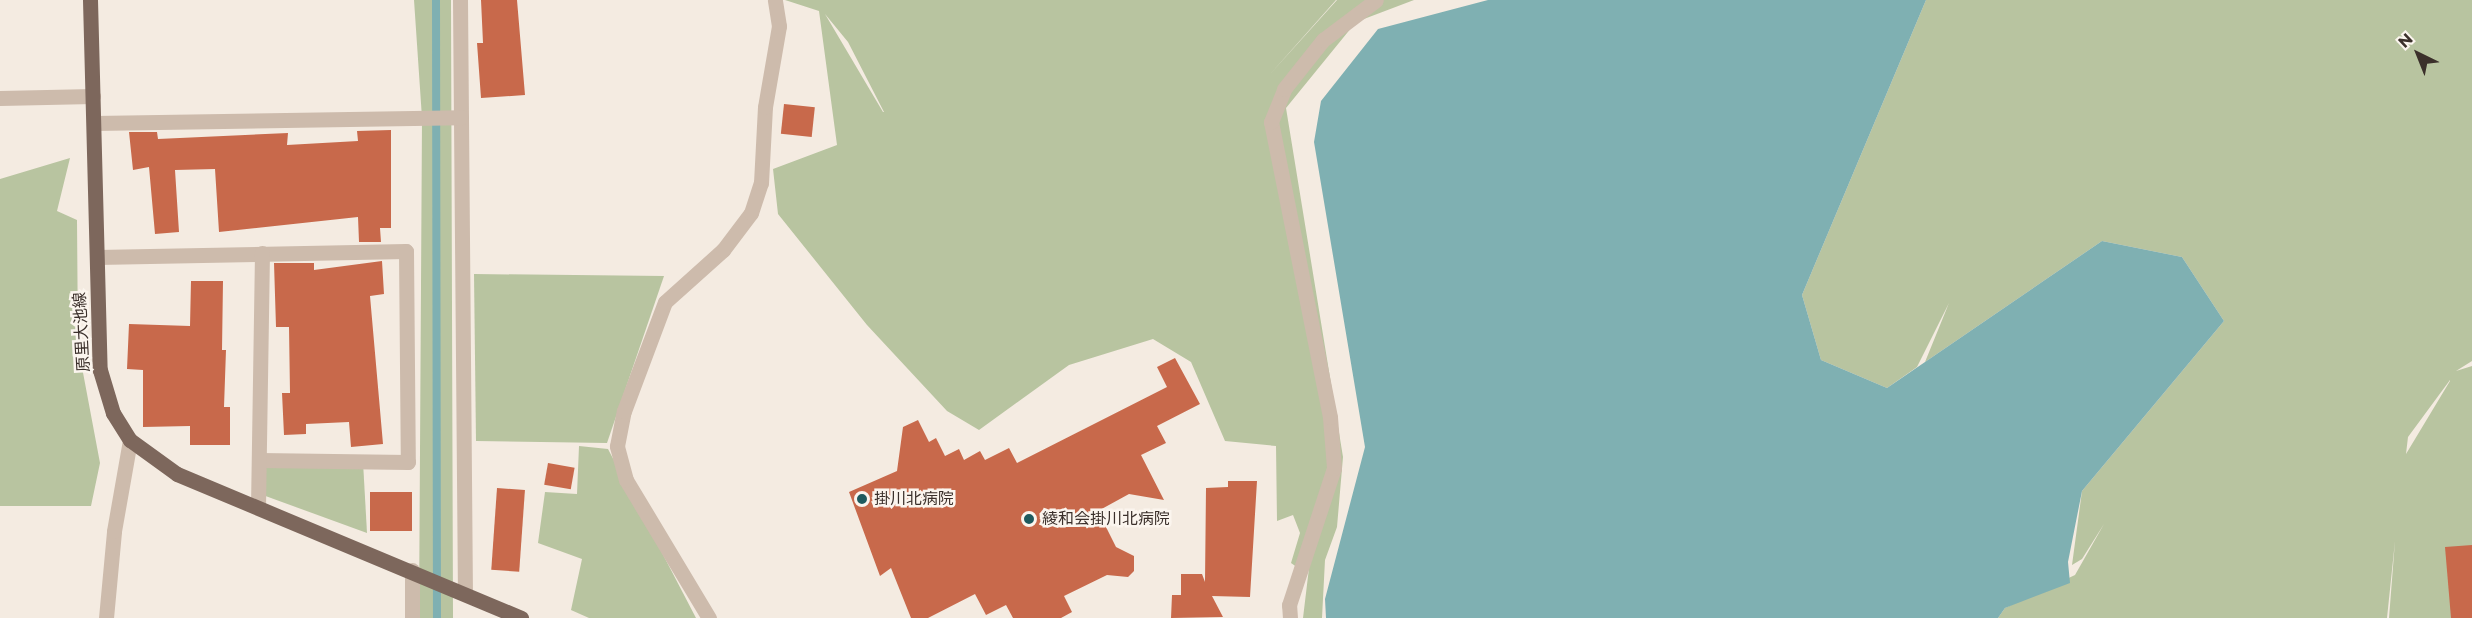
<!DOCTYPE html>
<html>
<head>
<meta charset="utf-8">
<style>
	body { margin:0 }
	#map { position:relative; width:2472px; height:618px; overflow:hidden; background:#f4ebe1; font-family:Montserrat,"Noto Sans JP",sans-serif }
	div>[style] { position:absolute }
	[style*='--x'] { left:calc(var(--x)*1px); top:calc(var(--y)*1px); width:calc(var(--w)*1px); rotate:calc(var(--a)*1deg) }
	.green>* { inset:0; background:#b8c4a0 }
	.water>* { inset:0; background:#7fb0b2 }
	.stream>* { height:8px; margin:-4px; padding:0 4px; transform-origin:4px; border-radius:4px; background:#7fb0b2 }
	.building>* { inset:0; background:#c8694b; transform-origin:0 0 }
	.minor>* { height:15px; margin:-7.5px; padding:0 7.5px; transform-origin:7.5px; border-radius:7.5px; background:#cdbbac }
	.major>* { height:15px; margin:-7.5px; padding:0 7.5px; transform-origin:7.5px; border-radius:7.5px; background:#7d675c }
	.dots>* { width:16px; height:16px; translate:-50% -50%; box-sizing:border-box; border:3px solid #fbf5ee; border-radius:50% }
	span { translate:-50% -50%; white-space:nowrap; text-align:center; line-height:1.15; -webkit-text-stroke:5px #fbf5ee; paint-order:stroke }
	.street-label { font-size:16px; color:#3b302b }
	.poi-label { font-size:16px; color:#3b302b }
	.left { translate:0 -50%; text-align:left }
	.north { position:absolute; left:2388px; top:24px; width:60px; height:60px; -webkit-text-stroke:4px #fbf5ee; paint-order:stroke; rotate:317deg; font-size:16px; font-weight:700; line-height:24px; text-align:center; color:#3b302b }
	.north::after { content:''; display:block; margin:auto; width:21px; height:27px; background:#3b302b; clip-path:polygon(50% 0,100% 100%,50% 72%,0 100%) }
</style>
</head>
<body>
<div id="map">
	<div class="green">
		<i style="clip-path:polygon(414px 0,451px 0,453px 618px,419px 618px,422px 118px)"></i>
		<i style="clip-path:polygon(evenodd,785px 0,1336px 0,1263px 82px,1337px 0,1414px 0,1356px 22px,1286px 108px,1343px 457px,1337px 527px,1325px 560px,1322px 618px,1303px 618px,1309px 568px,1301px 570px,1291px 563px,1300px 533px,1293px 515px,1277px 521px,1276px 446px,1225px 441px,1191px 362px,1153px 339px,1069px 365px,979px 430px,947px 411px,867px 325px,778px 214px,773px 169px,837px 145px,819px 11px,785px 0,825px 14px,848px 42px,884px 112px,883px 112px,825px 14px)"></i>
		<i style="clip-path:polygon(evenodd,1926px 0,2472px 0,2472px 361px,2456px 371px,2472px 366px,2472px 618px,2389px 618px,2395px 541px,2387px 618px,1998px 618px,2005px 608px,2075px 575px,2104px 524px,2082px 559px,2072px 565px,2082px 491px,2224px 321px,2182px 257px,2102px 241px,1925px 362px,1949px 303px,1917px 367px,1887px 388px,1821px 360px,1802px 295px,1926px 0,2450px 380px,2450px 381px,2406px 454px,2408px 437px,2450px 380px)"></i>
		<i style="clip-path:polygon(70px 158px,57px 211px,77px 220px,78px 346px,100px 463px,91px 506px,0 506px,0 179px)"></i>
		<i style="clip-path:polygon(474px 274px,664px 276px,607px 443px,476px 441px)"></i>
		<i style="clip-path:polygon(579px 446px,608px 449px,696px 618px,589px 618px,571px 610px,582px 559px,538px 543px,545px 492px,577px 494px)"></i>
		<i style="clip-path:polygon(259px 460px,363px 462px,367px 533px,260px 494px)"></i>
	</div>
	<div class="water">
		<i style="clip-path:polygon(1488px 0,1926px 0,1802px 295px,1821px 360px,1887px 388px,2102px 241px,2182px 257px,2224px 321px,2082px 491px,2068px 562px,2070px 583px,2005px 608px,1998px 618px,1326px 618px,1325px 599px,1365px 447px,1314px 142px,1321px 101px,1378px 29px)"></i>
	</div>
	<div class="stream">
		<i style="--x:436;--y:0;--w:618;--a:89.91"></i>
	</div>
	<div class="building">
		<i style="clip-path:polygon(481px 0,517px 0,525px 95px,481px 98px,477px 43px,483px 43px)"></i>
		<i style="left:784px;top:104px;width:31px;height:30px;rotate:6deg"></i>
		<i style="clip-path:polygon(391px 130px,391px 228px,380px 228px,381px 242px,359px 242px,358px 217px,219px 232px,215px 169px,175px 170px,179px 232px,155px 234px,149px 167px,133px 170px,129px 132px,157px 132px,158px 139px,288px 133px,287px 145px,358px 141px,357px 131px)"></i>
		<i style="clip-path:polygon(382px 261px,384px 294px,370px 296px,383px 444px,351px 447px,349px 422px,306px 424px,306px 434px,284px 435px,282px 393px,290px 393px,289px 327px,276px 327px,274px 263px,314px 263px,314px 270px)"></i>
		<i style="clip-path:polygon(191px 281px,223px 281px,222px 350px,226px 350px,224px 407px,230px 407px,230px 445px,190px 445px,190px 426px,143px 427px,143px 370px,127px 369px,129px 324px,190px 326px)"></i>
		<i style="clip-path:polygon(1175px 358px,1200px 404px,1157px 426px,1166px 443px,1141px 455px,1164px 500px,1129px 494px,1098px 511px,1116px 547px,1134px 556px,1134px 571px,1128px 577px,1107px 575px,1064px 596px,1072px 612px,1061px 618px,1013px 618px,1006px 605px,986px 615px,975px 594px,928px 618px,911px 618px,891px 568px,880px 576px,849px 492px,897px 471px,903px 427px,918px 420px,929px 442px,936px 438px,945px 456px,959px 449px,964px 460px,980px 451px,985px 460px,1009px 448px,1017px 463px,1167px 387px,1157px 367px)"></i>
		<i style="left:548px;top:463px;width:27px;height:22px;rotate:10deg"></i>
		<i style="clip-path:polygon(1228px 481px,1257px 481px,1250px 597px,1212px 596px,1223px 617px,1171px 618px,1172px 595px,1181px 595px,1181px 574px,1202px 574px,1205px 582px,1206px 488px,1228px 487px)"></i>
		<i style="left:497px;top:488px;width:28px;height:82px;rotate:4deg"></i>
		<i style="left:370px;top:492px;width:42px;height:39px"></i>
		<i style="clip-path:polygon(2472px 545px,2472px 618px,2451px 618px,2445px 547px)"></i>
	</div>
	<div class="minor">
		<i style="--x:460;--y:0;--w:591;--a:89.52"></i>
		<i style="--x:0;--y:98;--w:93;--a:-1.2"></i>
		<i style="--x:94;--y:123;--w:367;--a:-0.9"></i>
		<i style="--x:97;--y:257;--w:309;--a:-1.1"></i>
		<i style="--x:406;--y:251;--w:211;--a:89.5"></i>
		<i style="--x:408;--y:462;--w:149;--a:-179.2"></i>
		<i style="--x:258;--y:507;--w:254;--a:-89.1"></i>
		<i style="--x:412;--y:570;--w:48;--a:90"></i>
		<i style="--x:106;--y:618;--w:87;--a:-84.7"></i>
		<i style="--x:114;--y:531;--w:92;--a:-80"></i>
		<i style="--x:709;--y:618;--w:161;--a:-121"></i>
		<i style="--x:626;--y:480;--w:35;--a:-105"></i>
		<i style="--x:617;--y:446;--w:36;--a:-79"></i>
		<i style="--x:624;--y:411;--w:116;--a:-69.4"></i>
		<i style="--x:665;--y:302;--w:78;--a:-41.9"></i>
		<i style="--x:723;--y:250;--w:46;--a:-52.9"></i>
		<i style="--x:751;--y:213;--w:32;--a:-72"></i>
		<i style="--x:761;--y:183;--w:76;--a:-87"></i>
		<i style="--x:765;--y:107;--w:82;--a:-80.2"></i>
		<i style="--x:779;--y:26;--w:26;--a:-99"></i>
		<i style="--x:1290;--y:618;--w:13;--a:-94"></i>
		<i style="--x:1289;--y:605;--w:144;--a:-71.8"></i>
		<i style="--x:1334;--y:468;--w:51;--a:-94.5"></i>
		<i style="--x:1330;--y:417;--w:301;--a:-101.3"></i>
		<i style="--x:1271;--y:122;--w:35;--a:-68"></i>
		<i style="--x:1284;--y:89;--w:63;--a:-51.5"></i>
		<i style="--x:1323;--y:40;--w:66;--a:-37"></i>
	</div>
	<div class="major">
		<i style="--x:90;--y:0;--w:370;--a:88.5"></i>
		<i style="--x:100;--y:370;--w:45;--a:73.2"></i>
		<i style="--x:113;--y:413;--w:32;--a:58"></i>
		<i style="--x:130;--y:440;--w:58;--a:35.9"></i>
		<i style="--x:177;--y:474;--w:373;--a:22.7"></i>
	</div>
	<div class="dots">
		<i style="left:862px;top:499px;background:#1f5a5e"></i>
		<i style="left:1029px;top:519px;background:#1f5a5e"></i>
	</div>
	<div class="street-label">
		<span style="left:82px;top:332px;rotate:-93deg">原里大池線</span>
	</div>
	<div class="poi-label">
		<span class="left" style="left:874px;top:499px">掛川北病院</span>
		<span class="left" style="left:1042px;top:519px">綾和会掛川北病院</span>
	</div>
	<div class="north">N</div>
</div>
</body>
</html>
